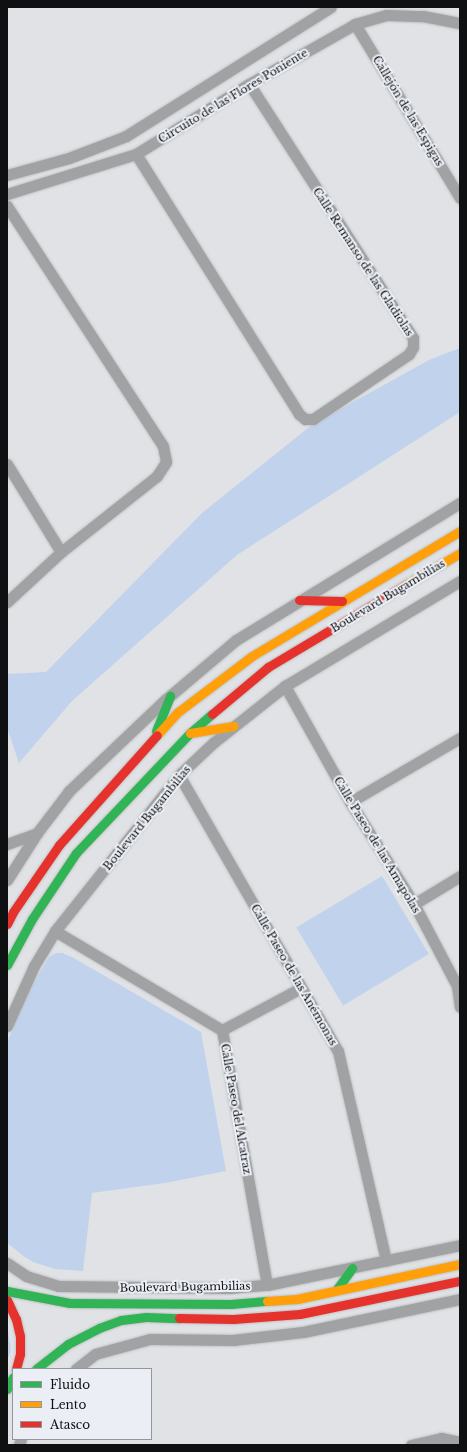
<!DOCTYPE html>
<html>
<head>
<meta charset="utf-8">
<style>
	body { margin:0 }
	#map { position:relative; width:467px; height:1452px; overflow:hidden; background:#e0e2e5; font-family:"Libre Baskerville",serif }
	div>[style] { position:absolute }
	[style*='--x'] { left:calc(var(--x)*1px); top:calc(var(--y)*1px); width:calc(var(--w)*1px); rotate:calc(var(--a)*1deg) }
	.green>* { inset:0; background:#c1d3ec; transform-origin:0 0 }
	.roads { filter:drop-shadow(0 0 1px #bfc0c2) drop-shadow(0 0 1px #bfc0c2) }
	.street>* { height:11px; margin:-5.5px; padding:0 5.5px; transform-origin:5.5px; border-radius:5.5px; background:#a1a2a4 }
	.fast>* { height:9px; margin:-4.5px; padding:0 4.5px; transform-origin:4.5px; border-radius:4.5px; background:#30b455 }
	.slow>* { height:9px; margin:-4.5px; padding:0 4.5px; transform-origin:4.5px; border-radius:4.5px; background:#ff9f0a }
	.jam>* { height:9px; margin:-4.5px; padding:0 4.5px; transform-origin:4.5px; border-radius:4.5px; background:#e5322d }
	span { translate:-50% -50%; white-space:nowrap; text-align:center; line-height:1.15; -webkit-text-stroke:4px #ebeff5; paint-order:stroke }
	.street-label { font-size:11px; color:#0f1012 }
	.frame { position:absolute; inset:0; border:8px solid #0f1012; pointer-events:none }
	.legend { position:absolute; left:12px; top:1368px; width:140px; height:72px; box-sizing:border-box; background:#ebeff5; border:1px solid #93969a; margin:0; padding:5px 7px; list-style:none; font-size:12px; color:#0f1012 }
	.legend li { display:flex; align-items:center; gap:8px; height:20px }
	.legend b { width:20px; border:1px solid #93969a }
</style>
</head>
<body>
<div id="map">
	<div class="green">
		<i style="clip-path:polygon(460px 348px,460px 412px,237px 555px,72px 701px,19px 763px,7px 728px,7px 674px,46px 672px,202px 513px,313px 424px,431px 359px)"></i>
		<i style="left:382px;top:876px;width:91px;height:100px;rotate:59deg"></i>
		<i style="clip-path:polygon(56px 953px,62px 953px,72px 957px,201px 1032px,226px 1171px,165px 1183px,92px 1193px,83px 1271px,55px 1269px,33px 1262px,25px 1257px,7px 1243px,7px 1043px,31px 987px,49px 957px)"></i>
		<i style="clip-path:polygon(7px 1324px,11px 1350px,7px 1361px)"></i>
	</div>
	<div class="roads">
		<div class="street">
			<i style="--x:355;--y:24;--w:203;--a:58.9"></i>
			<i style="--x:136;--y:154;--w:307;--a:57.9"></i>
			<i style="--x:299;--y:414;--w:8;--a:40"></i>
			<i style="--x:305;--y:419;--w:8;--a:0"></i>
			<i style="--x:313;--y:419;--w:116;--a:-34.1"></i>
			<i style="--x:409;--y:354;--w:8;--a:-60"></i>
			<i style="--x:413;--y:347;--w:9;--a:-90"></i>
			<i style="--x:413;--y:338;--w:302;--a:-122.8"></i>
			<i style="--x:7;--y:175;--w:64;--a:-15.3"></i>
			<i style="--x:69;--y:158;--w:61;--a:-21.1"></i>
			<i style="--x:126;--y:136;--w:242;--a:-32.2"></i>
			<i style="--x:7;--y:194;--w:135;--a:-17.2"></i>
			<i style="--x:136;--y:154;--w:133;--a:-31.8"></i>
			<i style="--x:249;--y:84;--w:122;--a:-29.5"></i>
			<i style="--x:355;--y:24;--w:33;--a:-16"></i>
			<i style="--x:387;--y:15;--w:36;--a:2"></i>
			<i style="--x:423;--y:16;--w:38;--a:11"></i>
			<i style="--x:7;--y:206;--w:286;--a:57"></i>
			<i style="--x:163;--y:446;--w:16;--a:79"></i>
			<i style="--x:166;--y:462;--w:17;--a:123"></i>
			<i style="--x:157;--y:476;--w:122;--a:141.6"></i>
			<i style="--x:61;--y:552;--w:74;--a:137.2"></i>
			<i style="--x:7;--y:464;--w:103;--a:58.5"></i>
			<i style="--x:285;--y:686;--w:133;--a:60.7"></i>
			<i style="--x:350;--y:802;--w:120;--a:57.9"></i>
			<i style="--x:414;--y:904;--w:93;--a:62.3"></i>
			<i style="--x:457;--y:986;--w:21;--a:82"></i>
			<i style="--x:179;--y:775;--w:319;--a:60.1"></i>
			<i style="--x:338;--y:1051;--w:215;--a:77.1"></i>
			<i style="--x:350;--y:802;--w:127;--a:-30.2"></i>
			<i style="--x:7;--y:844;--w:32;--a:-20"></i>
			<i style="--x:7;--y:880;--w:56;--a:-57.4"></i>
			<i style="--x:37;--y:833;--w:53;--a:-52.7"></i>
			<i style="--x:69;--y:791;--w:132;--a:-43.5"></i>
			<i style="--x:165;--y:700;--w:93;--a:-40.2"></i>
			<i style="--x:236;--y:640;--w:263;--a:-31.5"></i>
			<i style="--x:414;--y:904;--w:54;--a:-31.3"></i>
			<i style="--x:55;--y:931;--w:194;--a:30.7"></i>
			<i style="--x:222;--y:1030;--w:259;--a:80"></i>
			<i style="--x:7;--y:1026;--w:66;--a:-65.8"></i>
			<i style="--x:34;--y:966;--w:41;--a:-59"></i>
			<i style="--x:55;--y:931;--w:199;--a:-51.5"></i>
			<i style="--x:179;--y:775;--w:47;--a:-43.3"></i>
			<i style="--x:213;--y:743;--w:92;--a:-38.4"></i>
			<i style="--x:285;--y:686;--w:204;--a:-31"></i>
			<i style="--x:222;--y:1030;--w:89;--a:-28"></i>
			<i style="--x:7;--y:1263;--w:23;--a:34"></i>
			<i style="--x:26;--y:1276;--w:34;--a:17"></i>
			<i style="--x:58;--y:1286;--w:171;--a:0.7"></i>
			<i style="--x:229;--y:1288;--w:38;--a:-5"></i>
			<i style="--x:267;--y:1285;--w:197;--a:-11.7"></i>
			<i style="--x:76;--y:1369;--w:24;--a:-38"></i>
			<i style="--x:95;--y:1354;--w:57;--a:-15.3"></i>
			<i style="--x:150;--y:1339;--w:83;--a:0.7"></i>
			<i style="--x:233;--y:1340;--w:70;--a:-6.5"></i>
			<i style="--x:303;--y:1332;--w:160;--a:-11.9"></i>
			<i style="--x:19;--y:1445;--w:6;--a:-72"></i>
			<i style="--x:411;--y:1445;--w:31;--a:-13"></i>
			<i style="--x:441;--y:1438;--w:19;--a:12"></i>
		</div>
		<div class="fast">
			<i style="--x:156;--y:731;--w:38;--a:-68"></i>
			<i style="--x:7;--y:965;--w:52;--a:-61.5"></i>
			<i style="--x:32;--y:919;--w:79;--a:-56.3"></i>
			<i style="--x:76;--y:853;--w:166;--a:-46.5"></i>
			<i style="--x:190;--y:733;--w:29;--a:-41"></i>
			<i style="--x:337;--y:1289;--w:26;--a:-54"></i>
			<i style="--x:7;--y:1291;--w:64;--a:10.8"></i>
			<i style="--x:70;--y:1303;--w:161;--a:0.4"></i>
			<i style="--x:231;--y:1304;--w:36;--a:-5"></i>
			<i style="--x:36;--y:1369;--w:41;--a:-38"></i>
			<i style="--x:68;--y:1344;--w:35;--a:-27"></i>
			<i style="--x:99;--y:1328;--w:23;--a:-20"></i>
			<i style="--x:121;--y:1320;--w:25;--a:-7"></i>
			<i style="--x:146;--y:1317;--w:33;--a:2"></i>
			<i style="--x:7;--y:1389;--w:13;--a:-63"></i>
		</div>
		<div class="slow">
			<i style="--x:405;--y:585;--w:64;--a:-30.2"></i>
			<i style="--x:190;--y:733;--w:44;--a:-9.2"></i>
			<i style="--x:157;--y:735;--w:31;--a:-48"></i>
			<i style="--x:178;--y:712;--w:93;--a:-37.1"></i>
			<i style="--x:252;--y:656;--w:243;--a:-31"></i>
			<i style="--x:267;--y:1301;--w:30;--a:-4"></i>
			<i style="--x:297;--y:1299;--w:167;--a:-12.1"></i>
		</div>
		<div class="jam">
			<i style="--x:299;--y:600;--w:43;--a:1.3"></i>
			<i style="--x:212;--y:714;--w:73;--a:-40"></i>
			<i style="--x:268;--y:667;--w:160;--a:-30.9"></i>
			<i style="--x:7;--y:924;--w:13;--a:-63"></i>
			<i style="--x:13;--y:912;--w:81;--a:-55.5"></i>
			<i style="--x:59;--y:845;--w:147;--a:-48.3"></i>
			<i style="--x:7;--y:1300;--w:21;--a:65"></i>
			<i style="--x:16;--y:1319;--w:17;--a:77"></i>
			<i style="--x:20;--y:1336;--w:18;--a:90"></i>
			<i style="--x:20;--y:1354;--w:16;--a:105"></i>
			<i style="--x:179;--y:1318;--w:54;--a:1.1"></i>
			<i style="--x:233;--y:1319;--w:67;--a:-4.3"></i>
			<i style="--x:300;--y:1314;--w:163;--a:-11.7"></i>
		</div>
	</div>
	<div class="street-label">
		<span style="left:233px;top:96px;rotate:-31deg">Circuito de las Flores Poniente</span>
		<span style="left:408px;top:111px;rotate:59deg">Callejón de las Espigas</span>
		<span style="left:363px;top:262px;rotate:57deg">Calle Remanso de las Gladiolas</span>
		<span style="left:388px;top:596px;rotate:-31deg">Boulevard Bugambilias</span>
		<span style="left:147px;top:818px;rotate:-51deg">Boulevard Bugambilias</span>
		<span style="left:377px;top:845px;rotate:59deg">Calle Paseo de las Amapolas</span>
		<span style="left:294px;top:975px;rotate:60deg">Calle Paseo de las Anémonas</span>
		<span style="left:236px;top:1109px;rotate:80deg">Calle Paseo del Alcatraz</span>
		<span style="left:185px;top:1287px;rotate:-1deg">Boulevard Bugambilias</span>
	</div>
	<div class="frame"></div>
	<ul class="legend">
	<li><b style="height:5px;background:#30b455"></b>Fluido</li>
	<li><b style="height:5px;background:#ff9f0a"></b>Lento</li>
	<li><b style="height:5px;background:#e5322d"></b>Atasco</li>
	</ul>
</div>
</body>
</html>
